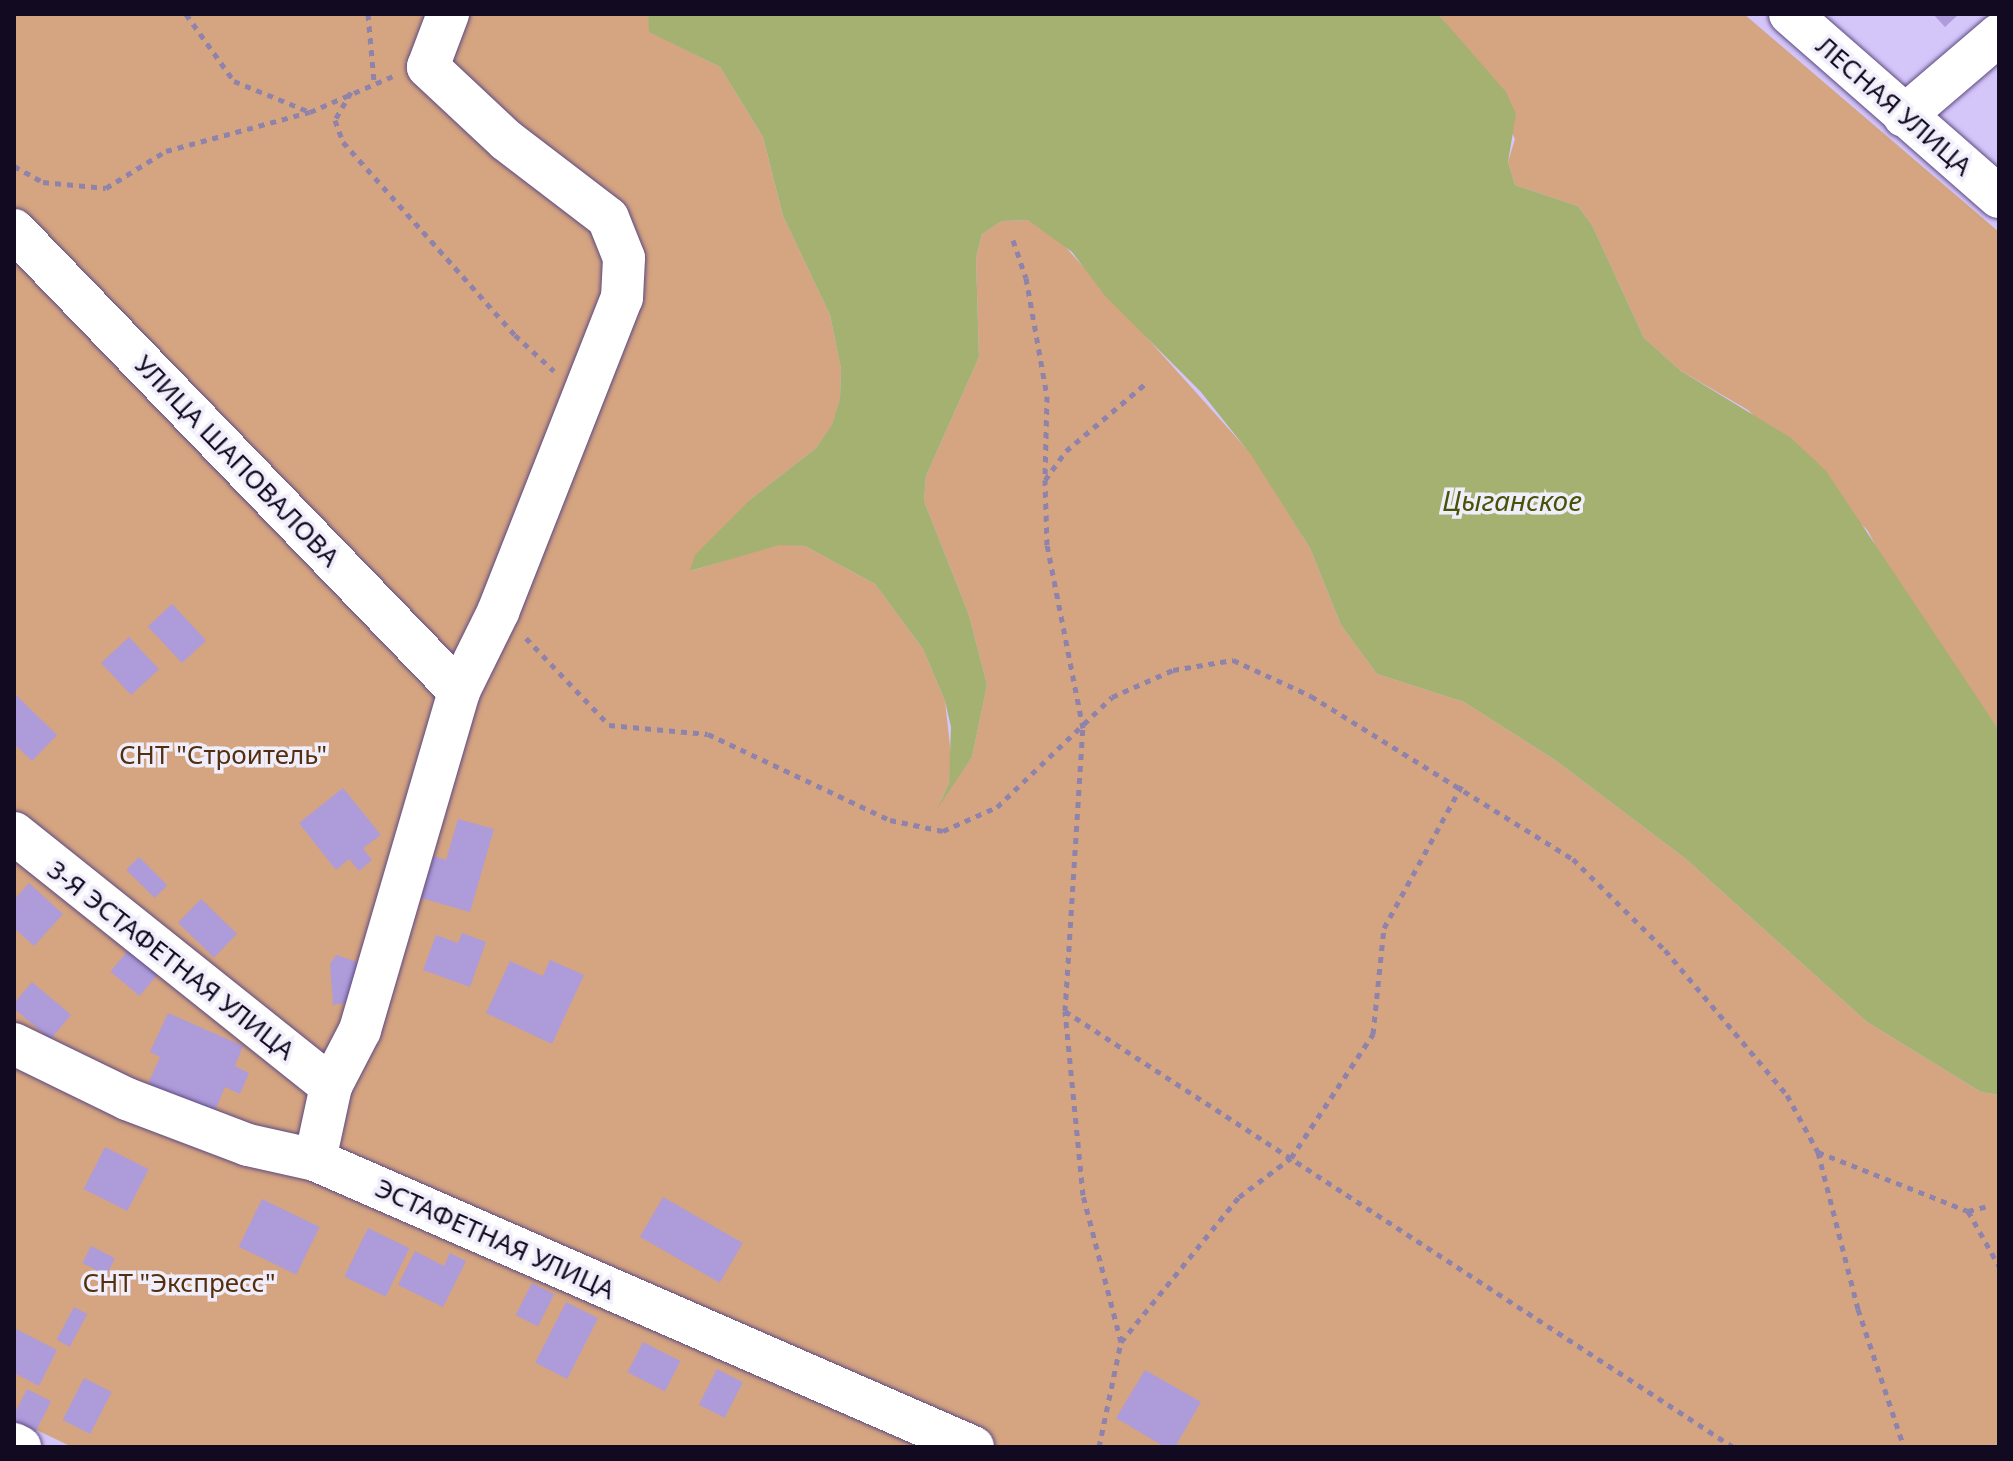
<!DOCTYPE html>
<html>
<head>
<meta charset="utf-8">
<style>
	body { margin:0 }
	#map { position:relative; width:2013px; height:1461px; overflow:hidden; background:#d4c6f9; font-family:"Noto Sans",sans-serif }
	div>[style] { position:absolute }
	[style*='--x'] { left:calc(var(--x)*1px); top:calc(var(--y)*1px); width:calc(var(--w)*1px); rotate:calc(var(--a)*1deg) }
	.green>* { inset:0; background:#d5a480 }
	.water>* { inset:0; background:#a4b171 }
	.building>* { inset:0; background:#ae9bda; transform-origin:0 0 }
	.path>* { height:5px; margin-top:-2.5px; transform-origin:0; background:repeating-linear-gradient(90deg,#8f83ac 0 6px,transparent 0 12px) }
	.roads { filter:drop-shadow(0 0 2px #5c4981) drop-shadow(0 0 2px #5c4981) }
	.minor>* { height:42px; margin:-21px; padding:0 21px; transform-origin:21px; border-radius:21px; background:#fff }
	span { translate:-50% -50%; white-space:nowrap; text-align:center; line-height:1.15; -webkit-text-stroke:7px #f1eefb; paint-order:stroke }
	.street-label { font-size:26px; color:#120a20 }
	.park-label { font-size:26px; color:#542f0e }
	.water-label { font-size:28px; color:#485306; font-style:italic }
	.frame { position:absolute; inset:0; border:16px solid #120a20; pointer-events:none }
</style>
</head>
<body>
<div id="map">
	<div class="green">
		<i style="clip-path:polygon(14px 14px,648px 14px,650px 32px,720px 67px,763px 137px,783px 216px,830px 315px,841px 369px,840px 398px,832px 426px,816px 448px,752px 498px,691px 571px,779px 544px,805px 546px,875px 584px,923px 649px,945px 701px,951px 755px,949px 783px,940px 802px,972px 757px,987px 685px,969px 615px,924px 501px,926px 476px,979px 357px,976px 258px,982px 234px,1002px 221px,1028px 220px,1053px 233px,1253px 456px,1310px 548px,1341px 625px,1377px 674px,1464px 702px,1555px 760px,1686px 859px,1867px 1022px,1981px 1092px,1999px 1095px,1999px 1447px,72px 1447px,14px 1419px)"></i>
		<i style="clip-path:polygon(1438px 14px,1744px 14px,1999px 232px,1999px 730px,1891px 575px,1868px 531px,1748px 410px,1681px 371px,1644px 338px,1592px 225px,1578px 206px,1515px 185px,1508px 162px,1515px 139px,1471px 54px)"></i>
	</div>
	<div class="water">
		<i style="clip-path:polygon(648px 14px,1438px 14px,1506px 92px,1516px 114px,1508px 162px,1515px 185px,1578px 206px,1592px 225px,1644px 338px,1681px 371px,1791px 438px,1826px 471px,1999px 730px,1999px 1095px,1981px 1092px,1867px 1022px,1686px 859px,1555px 760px,1464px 702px,1377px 674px,1341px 625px,1310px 548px,1252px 456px,1201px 392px,1106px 297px,1072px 252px,1028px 220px,1002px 221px,982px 234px,976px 258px,979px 357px,926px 476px,924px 501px,969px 615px,987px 685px,972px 757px,937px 809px,949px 783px,951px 727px,945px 701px,923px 649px,875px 584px,805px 546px,779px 545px,690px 571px,695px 555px,752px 498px,816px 448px,832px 425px,840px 398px,841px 369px,830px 315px,783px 216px,763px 137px,720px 67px,649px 32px)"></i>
	</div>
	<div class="building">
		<i style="clip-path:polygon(1933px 14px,1959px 14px,1945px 27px)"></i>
		<i style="left:172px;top:604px;width:50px;height:33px;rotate:47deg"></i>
		<i style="left:129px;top:637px;width:44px;height:38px;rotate:47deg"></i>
		<i style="clip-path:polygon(14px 693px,57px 735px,32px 761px,14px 744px)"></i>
		<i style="clip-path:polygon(343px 788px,381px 835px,363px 848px,372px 860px,359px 871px,349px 859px,336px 870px,299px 823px)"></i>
		<i style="clip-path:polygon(458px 819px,494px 829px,470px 912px,421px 898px,434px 856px,446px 860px)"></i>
		<i style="left:139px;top:857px;width:40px;height:18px;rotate:45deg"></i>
		<i style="clip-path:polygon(29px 883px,63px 914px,34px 946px,14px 928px,14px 900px)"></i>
		<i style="left:201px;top:899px;width:50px;height:33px;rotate:44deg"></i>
		<i style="clip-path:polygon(462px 933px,486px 942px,470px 987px,423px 970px,436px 935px,458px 943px)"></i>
		<i style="left:131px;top:947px;width:38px;height:32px;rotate:40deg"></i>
		<i style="clip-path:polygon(336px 955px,360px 963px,355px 1001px,333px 1005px,330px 964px)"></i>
		<i style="clip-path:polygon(550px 960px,584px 975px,552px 1044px,486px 1013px,510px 961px,543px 976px)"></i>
		<i style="left:32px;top:982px;width:51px;height:32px;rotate:40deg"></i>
		<i style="clip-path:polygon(168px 1013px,243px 1046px,235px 1066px,249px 1073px,240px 1094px,225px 1087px,214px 1113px,148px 1084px,160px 1057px,150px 1052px)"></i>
		<i style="left:105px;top:1147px;width:49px;height:47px;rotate:27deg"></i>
		<i style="left:663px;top:1197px;width:92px;height:46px;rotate:30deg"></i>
		<i style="left:262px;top:1199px;width:64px;height:53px;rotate:26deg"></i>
		<i style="left:368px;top:1228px;width:46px;height:54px;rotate:26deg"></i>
		<i style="left:91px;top:1246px;width:27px;height:19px;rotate:27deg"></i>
		<i style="clip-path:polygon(415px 1251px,444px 1266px,450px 1253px,466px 1261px,443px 1307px,398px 1285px)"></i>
		<i style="left:532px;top:1283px;width:25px;height:36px;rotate:27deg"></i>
		<i style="left:566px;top:1302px;width:36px;height:68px;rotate:27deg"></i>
		<i style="left:74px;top:1307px;width:15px;height:37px;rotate:28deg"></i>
		<i style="clip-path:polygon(16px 1329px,57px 1350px,39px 1386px,14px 1373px)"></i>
		<i style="left:643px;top:1342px;width:42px;height:34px;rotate:27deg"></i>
		<i style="left:717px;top:1369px;width:29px;height:40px;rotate:27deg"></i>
		<i style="clip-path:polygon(1145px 1370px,1201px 1402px,1175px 1447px,1165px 1447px,1116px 1418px)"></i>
		<i style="left:84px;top:1378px;width:31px;height:47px;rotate:27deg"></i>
		<i style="left:27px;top:1389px;width:27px;height:35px;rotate:27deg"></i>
	</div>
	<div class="path">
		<i style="--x:186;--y:14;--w:82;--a:54.4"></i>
		<i style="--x:234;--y:81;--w:82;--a:22.2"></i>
		<i style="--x:310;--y:112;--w:90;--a:-23.4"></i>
		<i style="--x:368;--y:14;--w:67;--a:84.9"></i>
		<i style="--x:351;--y:92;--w:32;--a:120"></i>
		<i style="--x:335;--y:120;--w:23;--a:70"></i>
		<i style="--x:343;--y:142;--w:259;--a:48.3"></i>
		<i style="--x:515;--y:335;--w:53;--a:42.7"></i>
		<i style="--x:14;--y:166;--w:33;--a:29"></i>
		<i style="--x:43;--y:182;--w:63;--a:5.4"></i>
		<i style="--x:106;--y:188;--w:70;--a:-31.7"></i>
		<i style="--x:166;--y:151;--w:149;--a:-15.2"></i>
		<i style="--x:1013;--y:240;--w:40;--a:71.1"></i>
		<i style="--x:1026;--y:278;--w:120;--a:79.9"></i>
		<i style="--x:1047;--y:396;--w:83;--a:91.4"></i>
		<i style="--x:526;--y:638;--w:120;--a:46.3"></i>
		<i style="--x:609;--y:725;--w:99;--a:5.2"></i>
		<i style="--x:708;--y:734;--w:201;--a:25.3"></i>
		<i style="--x:890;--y:820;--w:54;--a:11.7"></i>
		<i style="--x:943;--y:831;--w:59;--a:-24"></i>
		<i style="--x:997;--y:807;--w:159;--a:-43.7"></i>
		<i style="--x:1112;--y:697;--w:67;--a:-23.9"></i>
		<i style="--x:1173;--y:670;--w:61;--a:-9.5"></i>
		<i style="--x:1233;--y:660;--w:86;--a:24.8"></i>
		<i style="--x:1311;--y:696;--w:309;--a:31.9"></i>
		<i style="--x:1573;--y:859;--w:129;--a:44.7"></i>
		<i style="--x:1665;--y:950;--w:189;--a:49.9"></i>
		<i style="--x:1787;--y:1095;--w:65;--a:61.5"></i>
		<i style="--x:1818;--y:1152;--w:162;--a:75.7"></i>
		<i style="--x:1858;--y:1309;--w:145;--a:71.6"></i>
		<i style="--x:1065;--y:1011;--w:798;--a:33.13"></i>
		<i style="--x:1818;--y:1152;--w:161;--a:21.5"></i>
		<i style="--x:1968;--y:1211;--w:21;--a:-14"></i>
		<i style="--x:1968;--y:1211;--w:63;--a:60.6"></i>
		<i style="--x:1121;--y:1342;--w:187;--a:-50.9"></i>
		<i style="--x:1239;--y:1197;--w:65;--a:-36.9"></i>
		<i style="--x:1291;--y:1158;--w:149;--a:-56.5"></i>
		<i style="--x:1373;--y:1034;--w:107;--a:-84.1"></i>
		<i style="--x:1384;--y:928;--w:163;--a:-61.4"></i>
		<i style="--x:1099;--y:1447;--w:107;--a:-78.2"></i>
		<i style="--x:1121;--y:1342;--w:152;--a:-104.5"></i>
		<i style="--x:1083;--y:1195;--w:185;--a:-95.6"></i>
		<i style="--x:1065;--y:1011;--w:284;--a:-86.4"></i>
		<i style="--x:1083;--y:728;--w:187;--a:-101.1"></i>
		<i style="--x:1047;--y:545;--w:65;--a:-91.8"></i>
		<i style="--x:1045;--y:480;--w:36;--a:-54"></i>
		<i style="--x:1066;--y:451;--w:104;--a:-40.3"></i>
	</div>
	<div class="roads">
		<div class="minor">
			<i style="--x:1790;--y:14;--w:278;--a:41.2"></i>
			<i style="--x:1904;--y:116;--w:125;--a:-40.5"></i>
			<i style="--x:14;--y:230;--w:641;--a:46.01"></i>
			<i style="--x:14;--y:833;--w:406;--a:38.6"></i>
			<i style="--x:14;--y:1044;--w:126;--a:26"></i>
			<i style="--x:127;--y:1099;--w:129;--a:20.8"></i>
			<i style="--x:248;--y:1145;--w:69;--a:12.6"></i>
			<i style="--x:315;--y:1160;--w:718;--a:23.57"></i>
			<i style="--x:315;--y:1160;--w:76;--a:-77.8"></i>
			<i style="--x:331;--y:1086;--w:63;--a:-62.6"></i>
			<i style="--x:360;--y:1030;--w:353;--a:-73.7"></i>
			<i style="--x:459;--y:691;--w:88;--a:-63.7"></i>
			<i style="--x:498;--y:612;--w:338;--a:-68.5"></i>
			<i style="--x:622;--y:298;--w:40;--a:-87.1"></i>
			<i style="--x:624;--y:258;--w:43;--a:-111.8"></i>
			<i style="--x:608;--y:218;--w:128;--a:-142.6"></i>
			<i style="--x:506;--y:140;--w:107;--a:-136.9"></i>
			<i style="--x:428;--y:67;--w:57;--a:-69.3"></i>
			<i style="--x:14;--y:1444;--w:7;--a:27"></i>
		</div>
	</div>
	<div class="street-label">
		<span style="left:1894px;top:106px;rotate:41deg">ЛЕСНАЯ УЛИЦА</span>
		<span style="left:237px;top:461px;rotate:46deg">УЛИЦА ШАПОВАЛОВА</span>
		<span style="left:171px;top:960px;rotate:38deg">3-Я ЭСТАФЕТНАЯ УЛИЦА</span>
		<span style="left:495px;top:1239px;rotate:24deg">ЭСТАФЕТНАЯ УЛИЦА</span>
	</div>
	<div class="park-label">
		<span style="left:223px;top:755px">СНТ "Строитель"</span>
		<span style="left:179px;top:1283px">СНТ "Экспресс"</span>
	</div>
	<div class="water-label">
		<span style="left:1512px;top:500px">Цыганское</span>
	</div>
	<div class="frame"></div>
</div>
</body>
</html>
